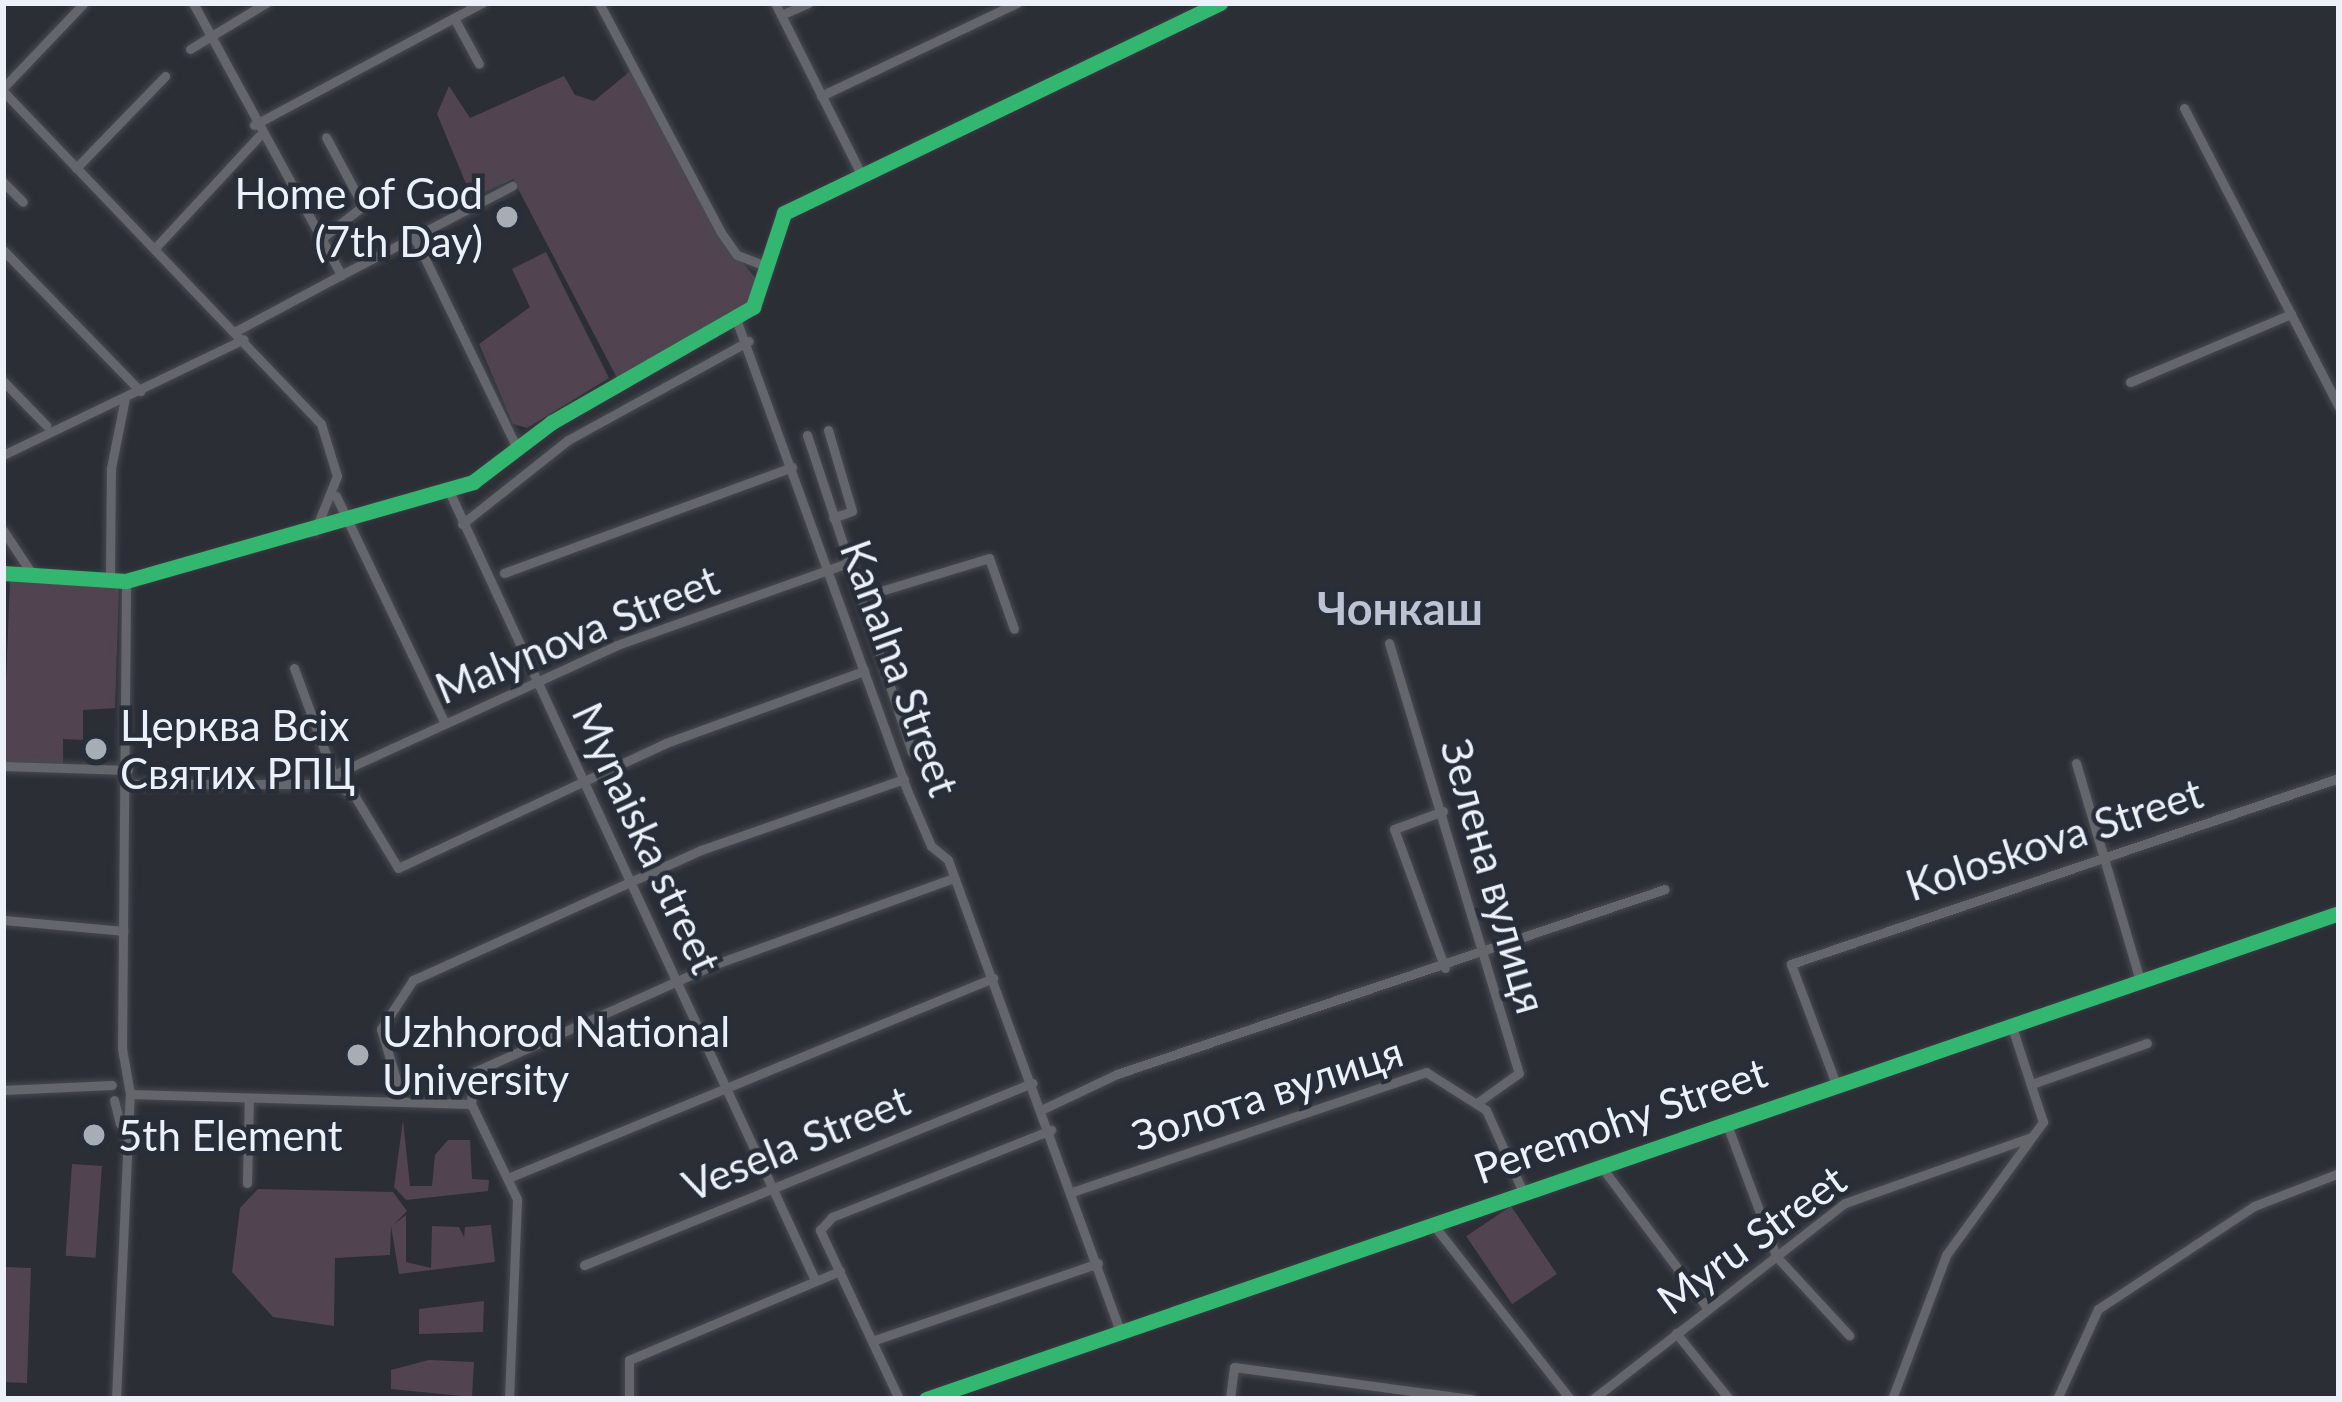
<!DOCTYPE html>
<html>
<head>
<meta charset="utf-8">
<style>
	body { margin:0 }
	#map { position:relative; width:2342px; height:1402px; overflow:hidden; background:#2b2e35; font-family:Lato,sans-serif }
	div>[style] { position:absolute }
	[style*='--x'] { left:calc(var(--x)*1px); top:calc(var(--y)*1px); width:calc(var(--w)*1px); rotate:calc(var(--a)*1deg) }
	.green>* { inset:0; background:#514450; transform-origin:0 0 }
	.roads { filter:drop-shadow(0 0 3px #484a51) drop-shadow(0 0 3px #484a51) }
	.minor>* { height:9px; margin:-4.5px; padding:0 4.5px; transform-origin:4.5px; border-radius:4.5px; background:#64666c }
	.cycleway>* { height:15px; margin:-7.5px; padding:0 7.5px; transform-origin:7.5px; border-radius:7.5px; background:#33b770 }
	.dots>* { width:33px; height:33px; translate:-50% -50%; box-sizing:border-box; border:6px solid #272d39; border-radius:50% }
	span { translate:-50% -50%; white-space:nowrap; text-align:center; line-height:1.15; -webkit-text-stroke:9px #272d39; paint-order:stroke }
	.poi-label { font-size:42px; color:#ecf0f8 }
	.right { translate:-100% -50%; text-align:right }
	.left { translate:0 -50%; text-align:left }
	.street-label { font-size:42px; color:#ecf0f8 }
	.neighbourhood-label { font-size:45px; color:#bcc3d3; font-weight:700 }
	.frame { position:absolute; inset:0; border:6px solid #ecf0f8; pointer-events:none }
</style>
</head>
<body>
<div id="map">
	<div class="green">
		<i style="clip-path:polygon(634px 68px,718px 232px,758px 281px,752px 303px,617px 378px,513px 179px,472px 198px,437px 114px,449px 86px,470px 118px,564px 76px,575px 95px,594px 101px)"></i>
		<i style="clip-path:polygon(546px 252px,609px 378px,527px 428px,513px 424px,479px 344px,530px 307px,512px 269px)"></i>
		<i style="clip-path:polygon(10px 580px,119px 585px,115px 708px,83px 710px,83px 740px,63px 739px,63px 764px,3px 762px)"></i>
		<i style="clip-path:polygon(403px 1120px,410px 1186px,432px 1186px,435px 1155px,448px 1140px,470px 1140px,472px 1179px,489px 1180px,488px 1191px,406px 1200px,394px 1187px)"></i>
		<i style="left:72px;top:1164px;width:30px;height:92px;rotate:4deg"></i>
		<i style="clip-path:polygon(258px 1189px,393px 1192px,407px 1211px,393px 1225px,406px 1215px,406px 1262px,431px 1268px,432px 1226px,459px 1227px,464px 1237px,465px 1227px,491px 1225px,495px 1262px,399px 1274px,391px 1226px,390px 1255px,335px 1258px,334px 1326px,273px 1317px,232px 1272px,240px 1208px)"></i>
		<i style="left:1511px;top:1206px;width:82px;height:54px;rotate:56deg"></i>
		<i style="left:3px;top:1267px;width:28px;height:115px;rotate:2deg"></i>
		<i style="clip-path:polygon(484px 1301px,483px 1332px,419px 1334px,419px 1309px)"></i>
		<i style="clip-path:polygon(429px 1360px,474px 1362px,472px 1397px,391px 1389px,391px 1370px)"></i>
	</div>
	<div class="roads">
		<div class="minor">
			<i style="--x:193;--y:3;--w:310;--a:61.4"></i>
			<i style="--x:341;--y:275;--w:119;--a:151.9"></i>
			<i style="--x:599;--y:3;--w:258;--a:62"></i>
			<i style="--x:720;--y:231;--w:29;--a:55"></i>
			<i style="--x:737;--y:255;--w:28;--a:21"></i>
			<i style="--x:775;--y:3;--w:191;--a:63.3"></i>
			<i style="--x:781;--y:15;--w:30;--a:-24"></i>
			<i style="--x:454;--y:18;--w:52;--a:61.5"></i>
			<i style="--x:190;--y:49;--w:89;--a:-31.2"></i>
			<i style="--x:3;--y:88;--w:117;--a:-46.4"></i>
			<i style="--x:3;--y:91;--w:460;--a:46.3"></i>
			<i style="--x:321;--y:424;--w:54;--a:72.9"></i>
			<i style="--x:337;--y:476;--w:59;--a:111.8"></i>
			<i style="--x:821;--y:96;--w:217;--a:-25.4"></i>
			<i style="--x:2184;--y:108;--w:337;--a:62.6"></i>
			<i style="--x:254;--y:125;--w:259;--a:-28.2"></i>
			<i style="--x:76;--y:168;--w:128;--a:-45.9"></i>
			<i style="--x:3;--y:182;--w:28;--a:45"></i>
			<i style="--x:322;--y:238;--w:52;--a:-38"></i>
			<i style="--x:363;--y:206;--w:78;--a:-118.2"></i>
			<i style="--x:415;--y:238;--w:233;--a:64.1"></i>
			<i style="--x:155;--y:248;--w:153;--a:-47.1"></i>
			<i style="--x:3;--y:250;--w:197;--a:45.8"></i>
			<i style="--x:341;--y:275;--w:193;--a:-27.5"></i>
			<i style="--x:736;--y:319;--w:501;--a:70.05"></i>
			<i style="--x:907;--y:790;--w:61;--a:66.8"></i>
			<i style="--x:931;--y:846;--w:22;--a:39"></i>
			<i style="--x:948;--y:860;--w:501;--a:69.94"></i>
			<i style="--x:3;--y:381;--w:62;--a:45.7"></i>
			<i style="--x:2130;--y:382;--w:175;--a:-22.9"></i>
			<i style="--x:828;--y:430;--w:84;--a:73.5"></i>
			<i style="--x:852;--y:511;--w:20;--a:160"></i>
			<i style="--x:807;--y:435;--w:334;--a:71.7"></i>
			<i style="--x:3;--y:455;--w:267;--a:-25.7"></i>
			<i style="--x:448;--y:489;--w:872;--a:65.11"></i>
			<i style="--x:336;--y:496;--w:252;--a:64.4"></i>
			<i style="--x:462;--y:524;--w:135;--a:-38.4"></i>
			<i style="--x:568;--y:440;--w:206;--a:-28.7"></i>
			<i style="--x:3;--y:530;--w:53;--a:56.6"></i>
			<i style="--x:3;--y:573;--w:123;--a:3.7"></i>
			<i style="--x:126;--y:581;--w:361;--a:-15.9"></i>
			<i style="--x:473;--y:482;--w:99;--a:-37.2"></i>
			<i style="--x:552;--y:422;--w:232;--a:-29.8"></i>
			<i style="--x:753;--y:307;--w:99;--a:-71.7"></i>
			<i style="--x:784;--y:213;--w:484;--a:-25.7"></i>
			<i style="--x:504;--y:573;--w:307;--a:-20.2"></i>
			<i style="--x:110;--y:574;--w:106;--a:-89.5"></i>
			<i style="--x:111;--y:468;--w:71;--a:-78.7"></i>
			<i style="--x:861;--y:597;--w:134;--a:-16.9"></i>
			<i style="--x:989;--y:558;--w:75;--a:70.6"></i>
			<i style="--x:1389;--y:643;--w:449;--a:73.2"></i>
			<i style="--x:1519;--y:1073;--w:52;--a:144.5"></i>
			<i style="--x:294;--y:668;--w:118;--a:69.7"></i>
			<i style="--x:2076;--y:763;--w:226;--a:73.6"></i>
			<i style="--x:3;--y:766;--w:125;--a:1.8"></i>
			<i style="--x:318;--y:782;--w:329;--a:-24.6"></i>
			<i style="--x:617;--y:645;--w:244;--a:-19.6"></i>
			<i style="--x:128;--y:784;--w:207;--a:0"></i>
			<i style="--x:335;--y:784;--w:22;--a:30"></i>
			<i style="--x:354;--y:795;--w:85;--a:58.9"></i>
			<i style="--x:398;--y:868;--w:296;--a:-25"></i>
			<i style="--x:666;--y:743;--w:211;--a:-20"></i>
			<i style="--x:1443;--y:811;--w:52;--a:159.8"></i>
			<i style="--x:1394;--y:829;--w:148;--a:69.9"></i>
			<i style="--x:3;--y:920;--w:121;--a:5.2"></i>
			<i style="--x:1836;--y:1084;--w:128;--a:-110.6"></i>
			<i style="--x:1791;--y:964;--w:579;--a:-18.75"></i>
			<i style="--x:2032;--y:1084;--w:122;--a:-19.6"></i>
			<i style="--x:3;--y:1090;--w:109;--a:-2.6"></i>
			<i style="--x:130;--y:1094;--w:341;--a:1.7"></i>
			<i style="--x:114;--y:1100;--w:25;--a:76"></i>
			<i style="--x:403;--y:1102;--w:76;--a:-106.8"></i>
			<i style="--x:381;--y:1029;--w:59;--a:-56.9"></i>
			<i style="--x:413;--y:980;--w:316;--a:-24.3"></i>
			<i style="--x:701;--y:850;--w:215;--a:-19.3"></i>
			<i style="--x:1043;--y:1109;--w:82;--a:-25.3"></i>
			<i style="--x:1117;--y:1074;--w:578;--a:-18.65"></i>
			<i style="--x:1726;--y:1122;--w:143;--a:69.5"></i>
			<i style="--x:1776;--y:1256;--w:108;--a:47.3"></i>
			<i style="--x:1600;--y:1165;--w:180;--a:53.1"></i>
			<i style="--x:508;--y:1178;--w:525;--a:-22.41"></i>
			<i style="--x:247;--y:1183;--w:85;--a:-88.7"></i>
			<i style="--x:1072;--y:1192;--w:374;--a:-18.7"></i>
			<i style="--x:1426;--y:1072;--w:71;--a:32.3"></i>
			<i style="--x:1486;--y:1110;--w:90;--a:65.7"></i>
			<i style="--x:1432;--y:1223;--w:224;--a:51.9"></i>
			<i style="--x:584;--y:1265;--w:484;--a:-22.1"></i>
			<i style="--x:1676;--y:1333;--w:85;--a:51.2"></i>
			<i style="--x:872;--y:1341;--w:239;--a:-19"></i>
			<i style="--x:116;--y:1399;--w:305;--a:-87.4"></i>
			<i style="--x:130;--y:1094;--w:47;--a:-99.9"></i>
			<i style="--x:122;--y:1048;--w:467;--a:-89.5"></i>
			<i style="--x:509;--y:1399;--w:200;--a:-87.7"></i>
			<i style="--x:517;--y:1199;--w:106;--a:-115.8"></i>
			<i style="--x:471;--y:1104;--w:32;--a:-85"></i>
			<i style="--x:474;--y:1072;--w:265;--a:-24.1"></i>
			<i style="--x:716;--y:964;--w:252;--a:-19.9"></i>
			<i style="--x:629;--y:1399;--w:39;--a:-90"></i>
			<i style="--x:629;--y:1360;--w:229;--a:-22.9"></i>
			<i style="--x:899;--y:1399;--w:187;--a:-115.1"></i>
			<i style="--x:820;--y:1230;--w:18;--a:-47"></i>
			<i style="--x:832;--y:1217;--w:236;--a:-21.7"></i>
			<i style="--x:926;--y:1399;--w:1494;--a:-18.98"></i>
			<i style="--x:1230;--y:1399;--w:32;--a:-83"></i>
			<i style="--x:1234;--y:1367;--w:240;--a:7.7"></i>
			<i style="--x:1593;--y:1399;--w:319;--a:-37.9"></i>
			<i style="--x:1845;--y:1203;--w:197;--a:-19.5"></i>
			<i style="--x:1892;--y:1399;--w:154;--a:-69.4"></i>
			<i style="--x:1946;--y:1255;--w:165;--a:-53.9"></i>
			<i style="--x:2043;--y:1122;--w:103;--a:-108.1"></i>
			<i style="--x:2057;--y:1399;--w:99;--a:-65.5"></i>
			<i style="--x:2098;--y:1309;--w:187;--a:-33.4"></i>
			<i style="--x:2254;--y:1206;--w:91;--a:-21.2"></i>
		</div>
	</div>
	<div class="cycleway">
		<i style="--x:3;--y:573;--w:123;--a:3.7"></i>
		<i style="--x:126;--y:581;--w:361;--a:-15.9"></i>
		<i style="--x:473;--y:482;--w:99;--a:-37.2"></i>
		<i style="--x:552;--y:422;--w:232;--a:-29.8"></i>
		<i style="--x:753;--y:307;--w:99;--a:-71.7"></i>
		<i style="--x:784;--y:213;--w:484;--a:-25.7"></i>
		<i style="--x:926;--y:1399;--w:1494;--a:-18.98"></i>
	</div>
	<div class="dots">
		<i style="left:507px;top:217px;background:#a8acb4"></i>
		<i style="left:96px;top:749px;background:#a8acb4"></i>
		<i style="left:358px;top:1055px;background:#a8acb4"></i>
		<i style="left:94px;top:1135px;background:#a8acb4"></i>
	</div>
	<div class="poi-label">
		<span class="right" style="left:483px;top:217px">Home of God<br>(7th Day)</span>
		<span class="left" style="left:120px;top:749px">Церква Всіх<br>Святих РПЦ</span>
		<span class="left" style="left:382px;top:1055px">Uzhhorod National<br>University</span>
		<span class="left" style="left:118px;top:1135px">5th Element</span>
	</div>
	<div class="street-label">
		<span style="left:577px;top:634px;rotate:-22deg">Malynova Street</span>
		<span style="left:900px;top:668px;rotate:70deg">Kanalna Street</span>
		<span style="left:647px;top:838px;rotate:65deg">Mynaiska street</span>
		<span style="left:2054px;top:839px;rotate:-18deg">Koloskova Street</span>
		<span style="left:1494px;top:876px;rotate:74deg">Зелена вулиця</span>
		<span style="left:1267px;top:1093px;rotate:-18deg">Золота вулиця</span>
		<span style="left:1620px;top:1120px;rotate:-19deg">Peremohy Street</span>
		<span style="left:796px;top:1143px;rotate:-22deg">Vesela Street</span>
		<span style="left:1751px;top:1239px;rotate:-36deg">Myru Street</span>
	</div>
	<div class="neighbourhood-label">
		<span style="left:1400px;top:609px">Чонкаш</span>
	</div>
	<div class="frame"></div>
</div>
</body>
</html>
